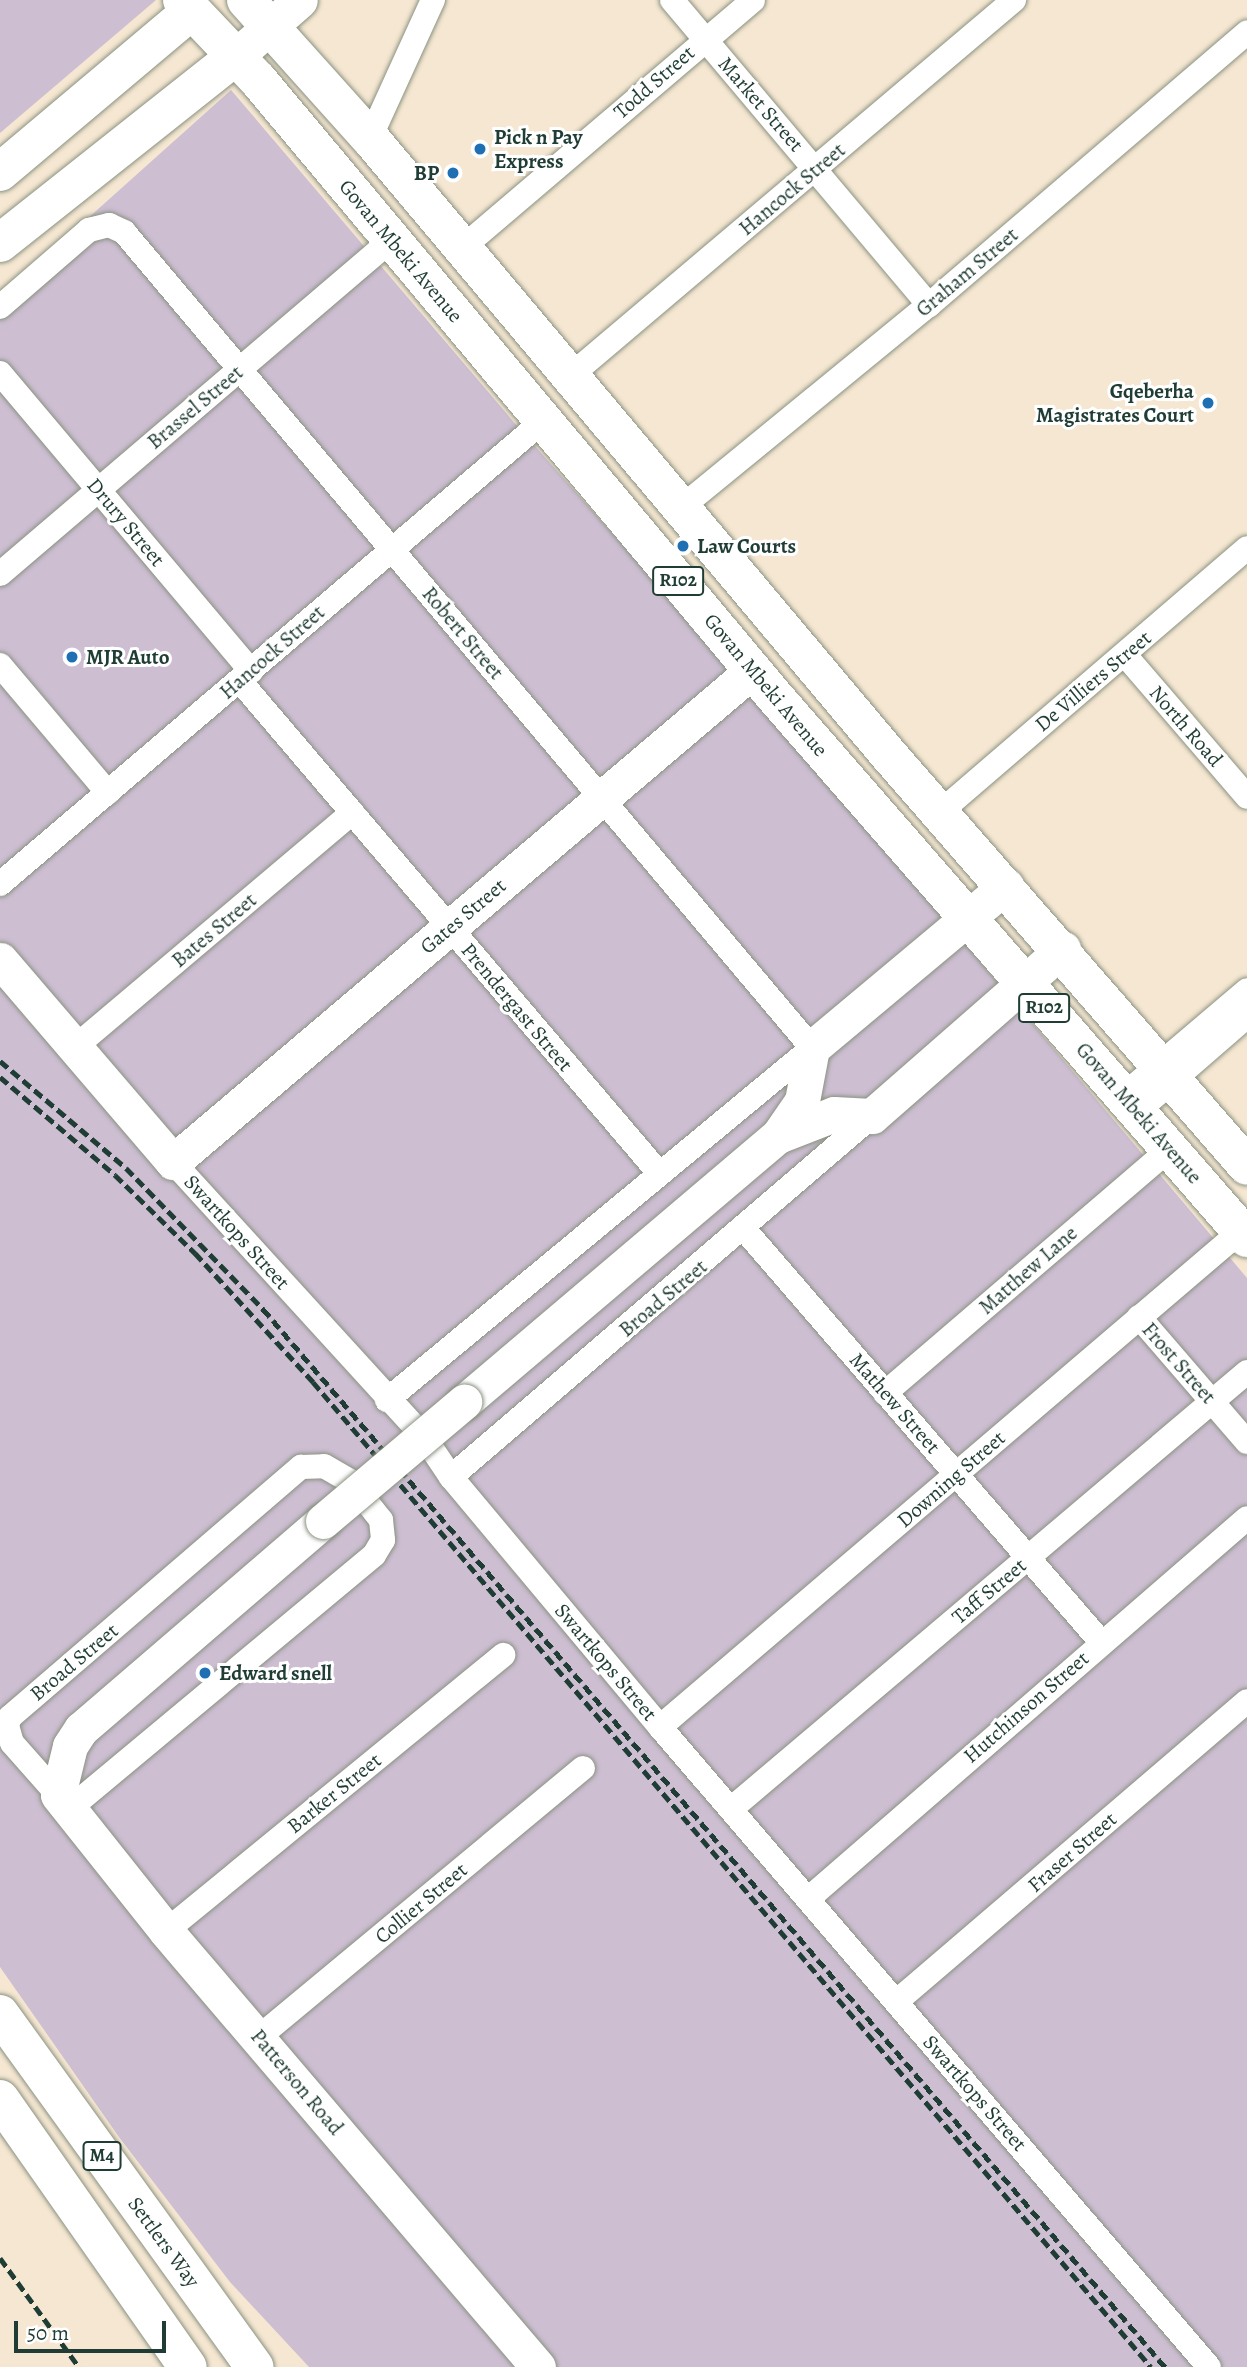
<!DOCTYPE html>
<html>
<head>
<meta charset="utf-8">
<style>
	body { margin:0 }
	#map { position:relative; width:1247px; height:2367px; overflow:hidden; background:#f5e7d1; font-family:Alegreya,serif }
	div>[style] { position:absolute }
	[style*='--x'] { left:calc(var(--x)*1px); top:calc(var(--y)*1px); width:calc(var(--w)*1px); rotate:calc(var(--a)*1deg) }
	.industrial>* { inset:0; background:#cdbed2 }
	.roads { filter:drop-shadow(0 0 2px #8a9282) drop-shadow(0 0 2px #8a9282) }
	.street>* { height:24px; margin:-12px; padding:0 12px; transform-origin:12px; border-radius:12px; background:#fff }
	.secondary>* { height:35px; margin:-17.5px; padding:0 17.5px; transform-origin:17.5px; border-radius:17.5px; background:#fff }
	.primary>* { height:38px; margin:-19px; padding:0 19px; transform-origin:19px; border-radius:19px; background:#fff }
	.highway>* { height:38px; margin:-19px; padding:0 19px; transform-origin:19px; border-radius:19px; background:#fff }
	.rail>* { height:5px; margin-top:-2.5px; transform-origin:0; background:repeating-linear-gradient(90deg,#1f3d34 0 10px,transparent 0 15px) }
	.bridges { filter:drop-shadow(0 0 2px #8a9282) drop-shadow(0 0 2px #8a9282) }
	.secondary-bridge>* { height:35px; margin:-17.5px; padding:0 17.5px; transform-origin:17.5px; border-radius:17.5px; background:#fff }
	.dots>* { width:19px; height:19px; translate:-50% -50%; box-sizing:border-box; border:4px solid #fff; border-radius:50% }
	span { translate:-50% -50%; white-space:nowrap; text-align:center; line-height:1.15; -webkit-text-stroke:6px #fff; paint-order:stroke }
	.shield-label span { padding:2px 5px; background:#fff; border:2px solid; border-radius:5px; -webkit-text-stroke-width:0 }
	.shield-label { font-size:19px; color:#1f3d34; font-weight:700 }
	.street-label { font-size:21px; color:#1f3d34 }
	.poi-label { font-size:21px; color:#1f3d34; font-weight:700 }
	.left { translate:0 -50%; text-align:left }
	.right { translate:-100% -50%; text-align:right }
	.scale { position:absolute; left:14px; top:2321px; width:152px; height:32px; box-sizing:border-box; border:4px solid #1f3d34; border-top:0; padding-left:9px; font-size:21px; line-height:24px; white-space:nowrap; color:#1f3d34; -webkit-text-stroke:5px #fff; paint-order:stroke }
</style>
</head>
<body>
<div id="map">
	<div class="industrial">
		<i style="clip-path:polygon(0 0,156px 0,0 133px)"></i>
		<i style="clip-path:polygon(231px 90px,518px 427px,747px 685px,1247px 1278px,1247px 2367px,309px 2367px,230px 2282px,119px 2137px,0 1967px,0 297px)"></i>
	</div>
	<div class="roads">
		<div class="street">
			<i style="--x:672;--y:0;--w:399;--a:49.9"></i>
			<i style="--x:370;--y:138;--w:152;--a:-65.5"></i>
			<i style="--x:462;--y:248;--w:382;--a:-40.4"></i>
			<i style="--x:0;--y:307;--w:118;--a:-40.9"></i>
			<i style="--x:89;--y:230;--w:21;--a:-14"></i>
			<i style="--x:109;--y:225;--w:17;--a:25"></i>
			<i style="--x:124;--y:232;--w:1067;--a:49.86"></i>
			<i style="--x:812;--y:1048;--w:552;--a:140.37"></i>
			<i style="--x:0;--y:373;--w:390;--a:49.9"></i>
			<i style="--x:570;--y:376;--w:582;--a:-40.26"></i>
			<i style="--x:683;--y:506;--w:318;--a:-39.3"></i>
			<i style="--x:929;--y:305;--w:419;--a:-40.6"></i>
			<i style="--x:0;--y:574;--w:513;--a:-40.49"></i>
			<i style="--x:1125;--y:655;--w:187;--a:49.3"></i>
			<i style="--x:0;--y:665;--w:167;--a:49.8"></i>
			<i style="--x:240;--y:681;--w:646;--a:49.58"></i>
			<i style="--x:939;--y:813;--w:406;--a:-40.7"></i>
			<i style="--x:0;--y:884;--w:715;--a:-40.46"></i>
			<i style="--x:75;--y:1047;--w:363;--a:-40.2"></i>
			<i style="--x:1125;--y:1094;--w:160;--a:-40.4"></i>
			<i style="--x:1139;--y:1110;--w:143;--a:-41"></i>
			<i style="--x:173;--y:1162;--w:372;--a:47.6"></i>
			<i style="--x:424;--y:1437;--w:48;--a:56"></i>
			<i style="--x:451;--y:1477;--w:326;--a:50.1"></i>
			<i style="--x:660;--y:1727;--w:843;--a:49.38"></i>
			<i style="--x:744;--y:1229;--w:546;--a:49.16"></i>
			<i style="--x:1139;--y:1317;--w:165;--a:49.2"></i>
			<i style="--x:885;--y:1393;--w:377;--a:-40.6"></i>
			<i style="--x:451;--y:1477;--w:555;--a:-40.61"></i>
			<i style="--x:660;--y:1727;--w:764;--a:-40.49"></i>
			<i style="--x:58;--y:1795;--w:69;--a:-131.5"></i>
			<i style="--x:12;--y:1743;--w:19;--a:-106"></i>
			<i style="--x:7;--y:1725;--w:9;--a:-69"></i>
			<i style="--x:10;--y:1717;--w:384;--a:-40.7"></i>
			<i style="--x:301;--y:1467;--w:23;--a:-2"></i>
			<i style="--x:324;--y:1466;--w:30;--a:30"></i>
			<i style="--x:350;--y:1481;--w:50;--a:51.5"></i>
			<i style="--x:381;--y:1520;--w:20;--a:84"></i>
			<i style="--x:383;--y:1540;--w:17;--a:121"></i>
			<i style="--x:374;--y:1555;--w:398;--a:140.2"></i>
			<i style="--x:731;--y:1809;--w:676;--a:-40.26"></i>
			<i style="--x:808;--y:1899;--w:581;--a:-40.95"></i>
			<i style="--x:166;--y:1931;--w:436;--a:-39.3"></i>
			<i style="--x:896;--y:2002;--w:462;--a:-40.6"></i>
			<i style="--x:259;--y:2037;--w:421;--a:-39.7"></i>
		</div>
		<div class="secondary">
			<i style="--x:235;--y:57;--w:86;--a:-41.2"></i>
			<i style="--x:0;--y:960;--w:266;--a:49.4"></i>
			<i style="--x:173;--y:1162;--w:761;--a:-40.31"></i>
			<i style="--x:778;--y:1136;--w:60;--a:-21.4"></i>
			<i style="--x:834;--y:1114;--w:38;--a:3"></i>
			<i style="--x:872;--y:1116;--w:254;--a:-41.2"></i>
			<i style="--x:464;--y:1402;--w:412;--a:-40.3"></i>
			<i style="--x:778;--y:1136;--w:42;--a:-55.6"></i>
			<i style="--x:802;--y:1101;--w:54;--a:-79.3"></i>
			<i style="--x:812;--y:1048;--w:253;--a:-39.9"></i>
			<i style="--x:323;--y:1521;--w:319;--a:139.3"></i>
			<i style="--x:81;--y:1729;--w:20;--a:123"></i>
			<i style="--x:70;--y:1746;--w:50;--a:103.8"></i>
			<i style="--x:58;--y:1795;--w:174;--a:51.5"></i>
			<i style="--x:166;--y:1931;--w:573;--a:49.53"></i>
		</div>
		<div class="primary">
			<i style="--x:182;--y:0;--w:110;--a:46.5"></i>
			<i style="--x:258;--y:80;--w:805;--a:50.04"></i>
			<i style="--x:775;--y:697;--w:718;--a:48.9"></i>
			<i style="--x:246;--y:0;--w:186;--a:48.1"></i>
			<i style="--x:370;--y:138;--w:805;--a:49.94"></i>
			<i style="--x:888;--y:754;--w:546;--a:48.93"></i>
		</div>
		<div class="highway">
			<i style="--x:0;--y:172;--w:250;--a:-40.1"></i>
			<i style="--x:0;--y:243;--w:300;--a:-38.4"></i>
			<i style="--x:0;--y:2014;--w:435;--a:54.2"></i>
			<i style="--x:0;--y:2099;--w:327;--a:55"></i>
		</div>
	</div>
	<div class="rail">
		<i style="--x:0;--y:1061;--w:165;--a:40.3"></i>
		<i style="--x:126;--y:1168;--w:197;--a:45.8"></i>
		<i style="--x:263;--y:1309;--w:1390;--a:49.55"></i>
		<i style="--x:0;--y:1077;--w:151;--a:40.4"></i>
		<i style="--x:115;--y:1175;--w:112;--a:44.3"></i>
		<i style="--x:195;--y:1253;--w:175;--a:47.5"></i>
		<i style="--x:313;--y:1382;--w:1293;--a:49.61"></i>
		<i style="--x:0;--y:2258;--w:135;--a:54.1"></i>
	</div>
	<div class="bridges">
		<div class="secondary-bridge">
			<i style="--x:323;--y:1521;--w:185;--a:-40.2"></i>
		</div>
	</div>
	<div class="dots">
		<i style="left:480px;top:149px;background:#1f6fb2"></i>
		<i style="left:453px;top:173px;background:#1f6fb2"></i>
		<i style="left:1208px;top:403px;background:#1f6fb2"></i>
		<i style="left:683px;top:546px;background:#1f6fb2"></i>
		<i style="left:72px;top:657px;background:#1f6fb2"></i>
		<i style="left:205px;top:1673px;background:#1f6fb2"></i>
	</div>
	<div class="shield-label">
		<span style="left:678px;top:581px">R102</span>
		<span style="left:1044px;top:1008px">R102</span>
		<span style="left:102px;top:2156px">M4</span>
	</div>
	<div class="street-label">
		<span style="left:654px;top:82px;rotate:-41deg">Todd Street</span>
		<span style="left:761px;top:104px;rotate:49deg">Market Street</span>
		<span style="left:792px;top:189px;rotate:-40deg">Hancock Street</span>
		<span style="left:401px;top:251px;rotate:50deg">Govan Mbeki Avenue</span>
		<span style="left:967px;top:272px;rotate:-40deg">Graham Street</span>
		<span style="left:195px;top:407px;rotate:-40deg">Brassel Street</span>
		<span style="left:126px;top:522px;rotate:50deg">Drury Street</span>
		<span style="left:463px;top:633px;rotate:50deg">Robert Street</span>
		<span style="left:272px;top:652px;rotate:-41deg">Hancock Street</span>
		<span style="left:1093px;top:681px;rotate:-40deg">De Villiers Street</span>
		<span style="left:766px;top:685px;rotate:50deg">Govan Mbeki Avenue</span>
		<span style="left:1186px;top:726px;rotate:49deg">North Road</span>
		<span style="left:463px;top:916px;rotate:-40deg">Gates Street</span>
		<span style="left:214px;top:930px;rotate:-40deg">Bates Street</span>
		<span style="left:517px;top:1007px;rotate:50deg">Prendergast Street</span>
		<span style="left:1139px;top:1113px;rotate:49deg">Govan Mbeki Avenue</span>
		<span style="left:237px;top:1232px;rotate:48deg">Swartkops Street</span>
		<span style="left:1028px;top:1270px;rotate:-41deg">Matthew Lane</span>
		<span style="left:663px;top:1298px;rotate:-40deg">Broad Street</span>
		<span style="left:1179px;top:1363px;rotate:49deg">Frost Street</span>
		<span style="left:895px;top:1403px;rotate:49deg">Mathew Street</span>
		<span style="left:951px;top:1479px;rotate:-41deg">Downing Street</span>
		<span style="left:989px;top:1591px;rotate:-40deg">Taff Street</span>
		<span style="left:74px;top:1662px;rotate:-40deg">Broad Street</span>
		<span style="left:606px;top:1662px;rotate:50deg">Swartkops Street</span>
		<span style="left:1026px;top:1707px;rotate:-41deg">Hutchinson Street</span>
		<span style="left:334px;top:1793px;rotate:-39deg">Barker Street</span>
		<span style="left:1072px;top:1852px;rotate:-41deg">Fraser Street</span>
		<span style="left:421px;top:1903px;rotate:-40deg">Collier Street</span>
		<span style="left:297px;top:2082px;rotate:50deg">Patterson Road</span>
		<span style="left:975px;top:2093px;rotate:49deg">Swartkops Street</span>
		<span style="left:164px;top:2242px;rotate:54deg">Settlers Way</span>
	</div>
	<div class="poi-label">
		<span class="left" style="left:494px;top:149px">Pick n Pay<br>Express</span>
		<span class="right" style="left:439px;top:173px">BP</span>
		<span class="right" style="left:1194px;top:403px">Gqeberha<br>Magistrates Court</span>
		<span class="left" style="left:697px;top:546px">Law Courts</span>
		<span class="left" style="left:86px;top:657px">MJR Auto</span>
		<span class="left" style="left:219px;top:1673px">Edward snell</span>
	</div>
	<div class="scale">50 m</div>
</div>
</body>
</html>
